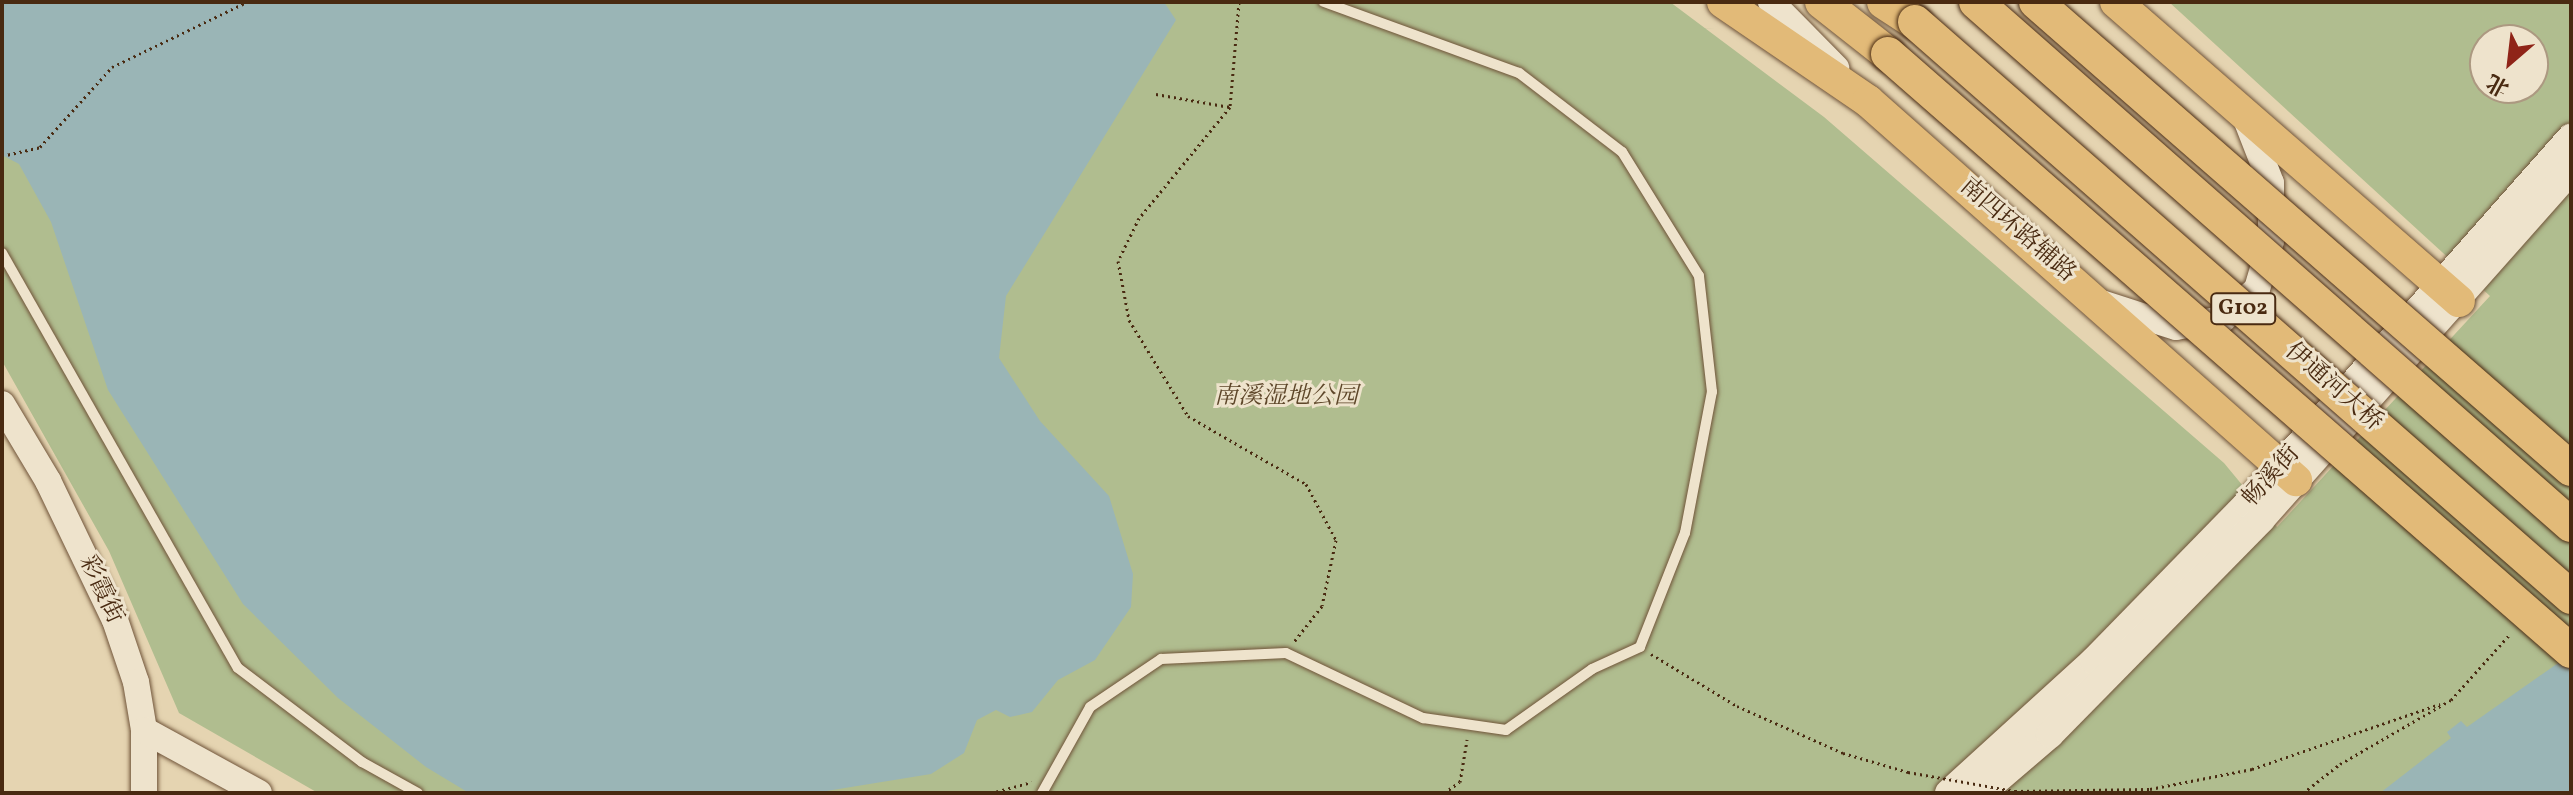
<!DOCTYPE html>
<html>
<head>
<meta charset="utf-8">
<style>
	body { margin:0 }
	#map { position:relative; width:2573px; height:795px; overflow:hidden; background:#e5d4b1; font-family:Vollkorn,"Noto Serif SC",serif }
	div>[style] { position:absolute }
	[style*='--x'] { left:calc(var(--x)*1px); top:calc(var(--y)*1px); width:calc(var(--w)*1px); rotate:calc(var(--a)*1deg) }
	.green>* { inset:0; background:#b0bd8f }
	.water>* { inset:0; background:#9ab5b6 }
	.path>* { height:3px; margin-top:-1.5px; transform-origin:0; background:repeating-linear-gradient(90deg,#492a11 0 2px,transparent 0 6px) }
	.roads { filter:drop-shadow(0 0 2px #705439) drop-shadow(0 0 2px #705439) }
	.service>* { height:10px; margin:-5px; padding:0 5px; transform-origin:5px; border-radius:5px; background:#eee3cc }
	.tertiary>* { height:26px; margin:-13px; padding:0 13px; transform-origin:13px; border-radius:13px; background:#eee3cc }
	.secondary>* { height:28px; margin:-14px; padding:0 14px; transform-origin:14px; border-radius:14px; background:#eee3cc }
	.primary>* { height:32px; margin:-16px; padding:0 16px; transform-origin:16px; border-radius:16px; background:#e2ba78 }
	.trunk>* { height:34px; margin:-17px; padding:0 17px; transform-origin:17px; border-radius:17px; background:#e2ba78 }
	.path-bridge>* { height:3px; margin-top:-1.5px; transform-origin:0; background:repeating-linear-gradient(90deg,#492a11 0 2px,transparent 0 6px) }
	.bridges { filter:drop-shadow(0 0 2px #492a11) drop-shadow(0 0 2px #492a11) }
	.trunk-bridge>* { height:34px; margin:-17px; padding:0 17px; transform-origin:17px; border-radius:17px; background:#e2ba78 }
	span { translate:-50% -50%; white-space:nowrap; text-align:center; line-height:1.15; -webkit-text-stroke:6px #eee3cc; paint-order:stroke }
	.shield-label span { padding:2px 6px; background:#eee3cc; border:2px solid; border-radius:6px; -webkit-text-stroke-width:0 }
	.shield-label { font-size:22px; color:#492a11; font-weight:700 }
	.street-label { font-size:24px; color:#492a11 }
	.park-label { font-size:24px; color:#5e472a; font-style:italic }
	.frame { position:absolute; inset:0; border:4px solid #492a11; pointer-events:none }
	.north { position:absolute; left:2469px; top:24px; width:80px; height:80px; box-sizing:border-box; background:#eee3cc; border:2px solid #ac9981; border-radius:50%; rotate:208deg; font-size:22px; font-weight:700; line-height:32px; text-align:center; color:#492a11 }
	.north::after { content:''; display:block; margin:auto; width:28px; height:36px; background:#8f2418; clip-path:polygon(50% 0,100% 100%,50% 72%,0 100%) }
</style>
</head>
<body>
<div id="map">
	<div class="green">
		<i style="clip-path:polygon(evenodd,2px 2px,1670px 2px,1824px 117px,2224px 463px,2277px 527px,2490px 296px,2169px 2px,2571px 2px,2571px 793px,318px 793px,179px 713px,109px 551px,2px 361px,2px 2px,2485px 40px,2533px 40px,2533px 88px,2485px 88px,2485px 40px)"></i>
	</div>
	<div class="water">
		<i style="clip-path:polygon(2px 2px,1164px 2px,1176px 20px,1006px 296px,999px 358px,1040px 421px,1109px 496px,1133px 574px,1131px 607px,1095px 660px,1058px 680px,1032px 712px,1010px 717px,996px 710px,977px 720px,964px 753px,931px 774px,814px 793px,469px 793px,426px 767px,338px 698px,243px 604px,108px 390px,51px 222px,19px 164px,2px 155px)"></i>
		<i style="clip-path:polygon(2571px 654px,2571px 793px,2380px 793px,2451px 738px,2447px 732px,2461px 721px,2467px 727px)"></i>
	</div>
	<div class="path">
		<i style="--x:1239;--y:2;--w:105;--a:94.9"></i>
		<i style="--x:1230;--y:107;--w:144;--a:129.3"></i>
		<i style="--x:1139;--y:218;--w:48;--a:116"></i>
		<i style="--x:1118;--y:261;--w:60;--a:79.4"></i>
		<i style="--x:1129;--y:320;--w:113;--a:58.4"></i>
		<i style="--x:1188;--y:416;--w:136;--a:30"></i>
		<i style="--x:1306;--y:484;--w:64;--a:61.8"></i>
		<i style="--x:1336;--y:540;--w:67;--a:102"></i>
		<i style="--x:1322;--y:606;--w:47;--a:128.1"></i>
		<i style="--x:1156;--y:94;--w:75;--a:10"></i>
		<i style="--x:2;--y:156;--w:39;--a:-13"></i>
		<i style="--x:40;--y:147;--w:108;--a:-48"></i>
		<i style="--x:112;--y:67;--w:150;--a:-25.7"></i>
		<i style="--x:1651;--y:654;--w:100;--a:31.2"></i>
		<i style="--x:2252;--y:769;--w:199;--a:-19.1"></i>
		<i style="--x:991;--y:793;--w:42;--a:-15"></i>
		<i style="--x:1444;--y:793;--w:19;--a:-35"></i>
		<i style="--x:1460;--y:782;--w:43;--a:-80.5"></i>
		<i style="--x:2303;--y:793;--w:47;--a:-38.1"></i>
		<i style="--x:2340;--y:764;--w:128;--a:-30"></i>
		<i style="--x:2451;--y:700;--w:89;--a:-48.2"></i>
	</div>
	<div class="roads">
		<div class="service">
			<i style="--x:2;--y:253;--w:477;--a:60.4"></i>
			<i style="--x:238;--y:668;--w:156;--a:37.2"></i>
			<i style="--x:362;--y:762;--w:64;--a:29"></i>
			<i style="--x:1042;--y:793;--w:98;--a:-60.8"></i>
			<i style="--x:1090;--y:707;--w:86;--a:-34.1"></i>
			<i style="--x:1161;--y:659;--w:125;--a:-2.7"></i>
			<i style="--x:1286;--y:653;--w:152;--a:25.4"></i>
			<i style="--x:1423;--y:718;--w:84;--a:8.2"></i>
			<i style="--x:1506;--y:730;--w:105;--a:-35.3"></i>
			<i style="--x:1592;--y:669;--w:53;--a:-24.6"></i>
			<i style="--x:1640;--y:647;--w:123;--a:-68.5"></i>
			<i style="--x:1685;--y:533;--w:144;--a:-79.2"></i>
			<i style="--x:1712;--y:392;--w:117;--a:-96.4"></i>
			<i style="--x:1699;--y:276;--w:146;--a:-121.8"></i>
			<i style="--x:1622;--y:152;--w:130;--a:-142.5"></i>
			<i style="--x:1519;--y:73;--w:208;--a:-160"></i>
		</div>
		<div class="tertiary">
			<i style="--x:1771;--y:2;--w:93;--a:45.4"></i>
			<i style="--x:2101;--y:303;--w:79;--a:17.7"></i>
			<i style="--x:2176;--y:327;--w:48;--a:-9.7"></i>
			<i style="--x:2223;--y:319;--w:45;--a:-41.4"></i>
			<i style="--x:2257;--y:289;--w:50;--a:-73.7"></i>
			<i style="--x:2271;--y:241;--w:58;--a:-90"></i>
			<i style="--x:2271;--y:183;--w:69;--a:-111.3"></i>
			<i style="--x:2;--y:404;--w:90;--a:59.1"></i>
			<i style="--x:48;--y:481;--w:154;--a:64.3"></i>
			<i style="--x:115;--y:620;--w:65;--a:71.3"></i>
			<i style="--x:136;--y:682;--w:49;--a:80.5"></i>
			<i style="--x:144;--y:730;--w:63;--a:90"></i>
			<i style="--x:144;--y:730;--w:131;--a:28.7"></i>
		</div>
		<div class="secondary">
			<i style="--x:1949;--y:793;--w:196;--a:-42.3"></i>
			<i style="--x:2094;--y:661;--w:219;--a:-45.7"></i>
			<i style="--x:2247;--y:504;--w:489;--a:-48.5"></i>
			<i style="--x:1981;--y:793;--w:91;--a:-40.5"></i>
			<i style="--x:2050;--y:734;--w:301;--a:-45.5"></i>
			<i style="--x:2261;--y:519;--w:467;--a:-48.4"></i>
		</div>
		<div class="primary">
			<i style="--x:1723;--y:2;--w:176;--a:34.3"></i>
			<i style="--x:1868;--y:101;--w:572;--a:41.53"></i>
			<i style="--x:2116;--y:2;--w:455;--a:41.1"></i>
		</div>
		<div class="trunk">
			<i style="--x:1822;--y:2;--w:84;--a:38.2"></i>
			<i style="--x:1884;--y:2;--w:37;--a:33"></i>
		</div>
	</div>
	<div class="path-bridge">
		<i style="--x:1737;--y:706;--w:116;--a:23.9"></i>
		<i style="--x:1843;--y:753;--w:68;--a:16.3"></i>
		<i style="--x:1908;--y:772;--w:109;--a:10.1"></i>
		<i style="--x:2015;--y:791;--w:135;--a:-0.8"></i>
		<i style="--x:2150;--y:789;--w:104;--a:-11.1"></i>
	</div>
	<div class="bridges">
		<div class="trunk-bridge">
			<i style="--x:1976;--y:2;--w:792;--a:41.32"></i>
			<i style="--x:2036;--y:2;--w:710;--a:41.12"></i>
			<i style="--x:1915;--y:22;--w:872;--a:41.24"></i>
			<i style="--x:1888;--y:54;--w:907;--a:41.16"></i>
		</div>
	</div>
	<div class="shield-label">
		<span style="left:2243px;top:309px">G102</span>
	</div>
	<div class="street-label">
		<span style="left:2017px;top:231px;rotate:41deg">南四环路辅路</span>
		<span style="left:2333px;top:388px;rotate:41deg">伊通河大桥</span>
		<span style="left:2272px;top:477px;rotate:-48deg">畅溪街</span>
		<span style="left:100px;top:590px;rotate:65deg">彩霞街</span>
	</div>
	<div class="park-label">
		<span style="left:1286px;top:398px">南溪湿地公园</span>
	</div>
	<div class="frame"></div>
	<div class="north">北</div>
</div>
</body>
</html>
